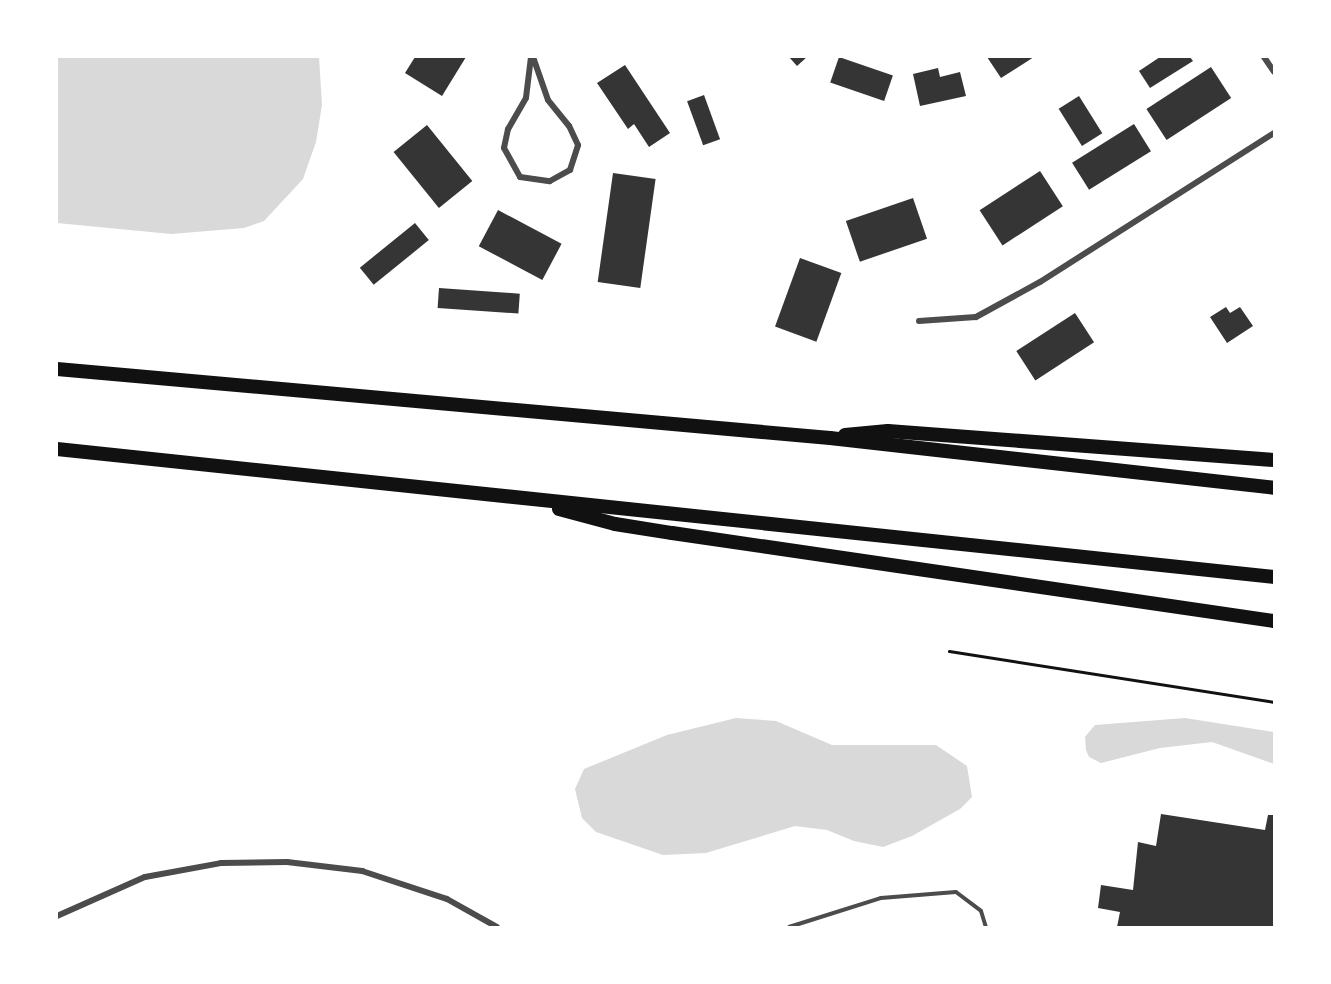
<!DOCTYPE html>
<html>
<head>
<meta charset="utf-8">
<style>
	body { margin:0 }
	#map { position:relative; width:1331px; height:984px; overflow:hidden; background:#fff; font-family:Commissioner,sans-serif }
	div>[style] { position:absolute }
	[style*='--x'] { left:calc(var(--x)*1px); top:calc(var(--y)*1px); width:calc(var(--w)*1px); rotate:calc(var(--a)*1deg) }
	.water>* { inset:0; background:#d9d9d9 }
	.building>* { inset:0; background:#353535; transform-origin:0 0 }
	.path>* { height:3px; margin:-1.5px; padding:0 1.5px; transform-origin:1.5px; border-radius:1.5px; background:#111 }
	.service>* { height:4px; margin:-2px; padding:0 2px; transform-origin:2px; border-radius:2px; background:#4c4c4c }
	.minor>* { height:6px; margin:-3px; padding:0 3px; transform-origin:3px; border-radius:3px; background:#4c4c4c }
	.motorway>* { height:14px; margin:-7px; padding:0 7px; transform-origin:7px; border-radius:7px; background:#111 }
	span { translate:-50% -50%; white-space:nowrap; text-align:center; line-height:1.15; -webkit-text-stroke:4.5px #fff; paint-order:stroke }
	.frame { position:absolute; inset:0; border:58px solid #fff; pointer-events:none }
</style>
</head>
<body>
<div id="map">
	<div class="water">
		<i style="clip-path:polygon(57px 57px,319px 57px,322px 105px,316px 142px,303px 179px,264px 221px,244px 228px,171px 234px,57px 223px)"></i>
		<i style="clip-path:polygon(736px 718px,776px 721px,832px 745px,936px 745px,967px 766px,972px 797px,960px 809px,912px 836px,883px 847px,854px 841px,827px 830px,795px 826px,706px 853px,663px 855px,596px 832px,582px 818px,575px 789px,584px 769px,667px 735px)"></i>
		<i style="clip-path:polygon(1185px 718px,1274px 732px,1274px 764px,1212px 742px,1160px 748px,1101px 763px,1089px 757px,1086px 750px,1085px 737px,1095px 725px)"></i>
	</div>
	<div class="building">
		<i style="clip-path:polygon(415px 57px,466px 57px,442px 96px,405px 73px)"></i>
		<i style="clip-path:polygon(789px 57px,807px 57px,797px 66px)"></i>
		<i style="left:839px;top:57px;width:57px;height:27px;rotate:19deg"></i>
		<i style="clip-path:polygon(987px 57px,1034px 57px,1001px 78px)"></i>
		<i style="clip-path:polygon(1160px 57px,1190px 57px,1193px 61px,1150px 88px,1139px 71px)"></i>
		<i style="clip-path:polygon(625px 65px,670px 133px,649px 147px,634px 124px,628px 129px,597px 83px)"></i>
		<i style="left:1211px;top:67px;width:37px;height:77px;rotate:57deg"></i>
		<i style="clip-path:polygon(938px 68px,940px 77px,960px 72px,966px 96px,920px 106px,913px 74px)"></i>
		<i style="left:704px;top:95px;width:47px;height:18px;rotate:70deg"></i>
		<i style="left:1079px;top:96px;width:44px;height:24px;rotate:58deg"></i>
		<i style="left:1134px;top:124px;width:32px;height:73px;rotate:58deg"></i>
		<i style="left:427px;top:125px;width:72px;height:43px;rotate:51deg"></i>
		<i style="left:1040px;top:171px;width:42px;height:72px;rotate:57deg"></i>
		<i style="left:613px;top:173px;width:43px;height:110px;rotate:8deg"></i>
		<i style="left:913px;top:198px;width:43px;height:71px;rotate:71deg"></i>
		<i style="left:498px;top:210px;width:72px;height:41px;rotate:28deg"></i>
		<i style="left:415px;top:223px;width:22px;height:71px;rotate:51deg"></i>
		<i style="left:800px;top:258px;width:44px;height:73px;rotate:20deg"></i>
		<i style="left:439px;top:288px;width:81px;height:20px;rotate:4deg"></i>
		<i style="clip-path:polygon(1226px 307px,1230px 313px,1240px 307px,1253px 326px,1227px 343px,1210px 317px)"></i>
		<i style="left:1075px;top:313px;width:35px;height:70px;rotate:57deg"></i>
		<i style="clip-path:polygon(1161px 814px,1265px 830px,1268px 815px,1274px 815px,1274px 927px,1117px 927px,1120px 912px,1098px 908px,1101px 885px,1133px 890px,1138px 842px,1156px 846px)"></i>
	</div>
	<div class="path">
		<i style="--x:949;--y:651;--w:329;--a:8.9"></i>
	</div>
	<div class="service">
		<i style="--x:789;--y:927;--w:96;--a:-17.5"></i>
		<i style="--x:881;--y:898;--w:75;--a:-4.6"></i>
		<i style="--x:956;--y:892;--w:31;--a:37"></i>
		<i style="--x:981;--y:911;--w:17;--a:73"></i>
	</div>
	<div class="minor">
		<i style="--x:531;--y:57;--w:41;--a:97"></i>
		<i style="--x:526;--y:98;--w:36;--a:120"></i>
		<i style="--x:508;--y:129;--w:19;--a:102"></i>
		<i style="--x:504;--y:148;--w:33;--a:61"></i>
		<i style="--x:520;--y:177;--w:30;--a:8"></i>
		<i style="--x:550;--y:181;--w:23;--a:-29"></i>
		<i style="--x:570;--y:170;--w:26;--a:-72"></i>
		<i style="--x:578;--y:145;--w:21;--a:-115"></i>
		<i style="--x:569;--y:126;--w:33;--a:-129"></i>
		<i style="--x:548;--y:100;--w:46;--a:-109.2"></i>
		<i style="--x:1264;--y:57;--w:18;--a:56"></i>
		<i style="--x:919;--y:321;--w:57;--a:-4"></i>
		<i style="--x:976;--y:317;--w:73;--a:-28.7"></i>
		<i style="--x:1040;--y:282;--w:277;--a:-32.5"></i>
		<i style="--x:57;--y:916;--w:96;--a:-23.9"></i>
		<i style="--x:145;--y:877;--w:77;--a:-10.4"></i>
		<i style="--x:221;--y:863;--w:66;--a:-0.9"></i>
		<i style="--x:287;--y:862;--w:76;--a:6.8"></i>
		<i style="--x:362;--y:871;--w:89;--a:18.2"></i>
		<i style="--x:447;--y:899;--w:57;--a:29.2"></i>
	</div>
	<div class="motorway">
		<i style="--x:57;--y:369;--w:776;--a:5.1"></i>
		<i style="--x:830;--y:438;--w:447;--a:6.4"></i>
		<i style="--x:845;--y:435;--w:43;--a:-5.3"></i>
		<i style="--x:888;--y:431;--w:387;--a:4.3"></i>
		<i style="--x:57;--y:449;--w:1224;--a:6"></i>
		<i style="--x:559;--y:509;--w:58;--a:15"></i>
		<i style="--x:615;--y:524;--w:58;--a:9"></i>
		<i style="--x:672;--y:533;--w:608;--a:8.32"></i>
	</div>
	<div class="frame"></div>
</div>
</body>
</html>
